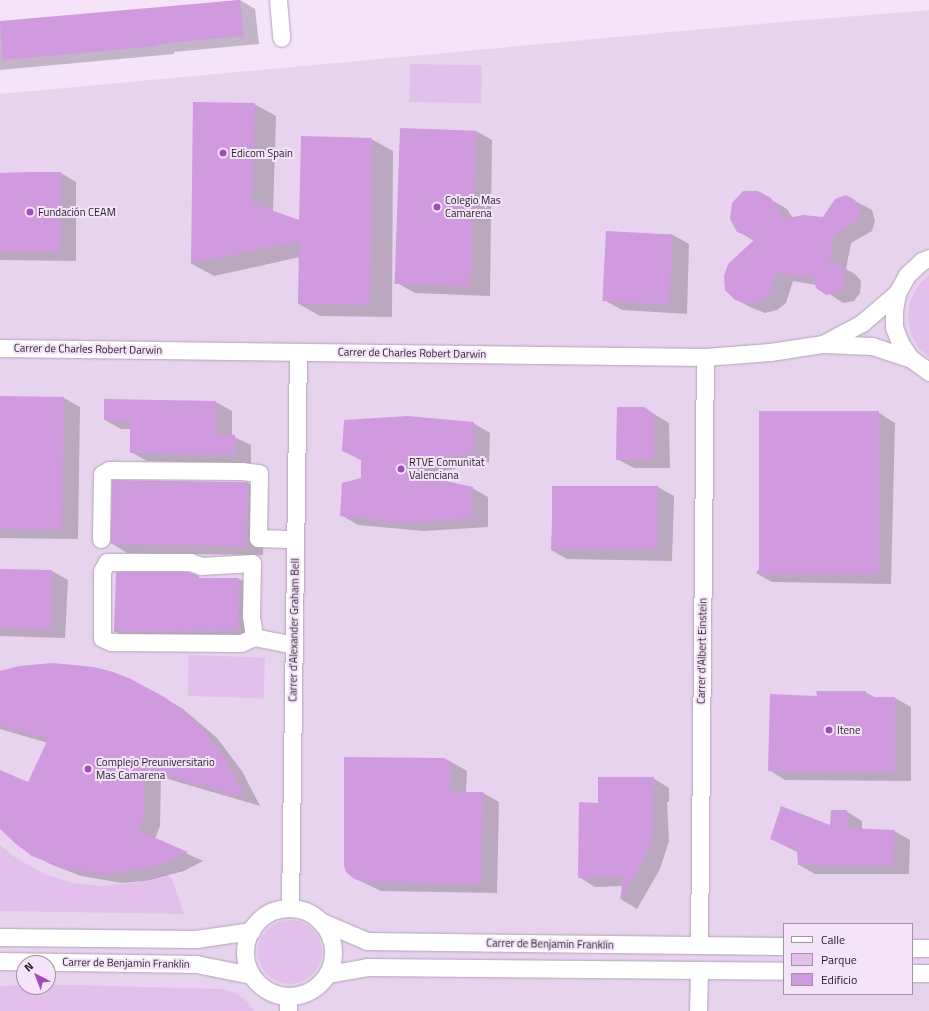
<!DOCTYPE html>
<html>
<head>
<meta charset="utf-8">
<style>
	body { margin:0 }
	#map { position:relative; width:929px; height:1011px; overflow:hidden; background:#f4e3f9; font-family:"Titillium Web",sans-serif }
	div>[style] { position:absolute }
	[style*='--x'] { left:calc(var(--x)*1px); top:calc(var(--y)*1px); width:calc(var(--w)*1px); rotate:calc(var(--a)*1deg) }
	.built>* { inset:0; background:#e8d3ee }
	.green>* { inset:0; background:#e3c0ec; transform-origin:0 0 }
	.round { border-radius:50% }
	.shadow>* { inset:0; background:#0003 }
	.building>* { inset:0; background:#d09adf; transform-origin:0 0 }
	.roads { filter:drop-shadow(0 0 1px #b2a3b7) drop-shadow(0 0 1px #b2a3b7) }
	.minor>* { height:17px; margin:-8.5px; padding:0 8.5px; transform-origin:8.5px; border-radius:8.5px; background:#fff }
	.minor>.ring { margin:-8.5px; padding:0; box-sizing:content-box; background:none; border:17px solid #fff; border-radius:50% }
	.dots>* { width:11px; height:11px; translate:-50% -50%; box-sizing:border-box; border:2px solid #f4e3f9; border-radius:50% }
	span { translate:-50% -50%; white-space:nowrap; text-align:center; line-height:1.15; -webkit-text-stroke:4px #f4e3f9; paint-order:stroke }
	.poi-label { font-size:11px; color:#231e25 }
	.left { translate:0 -50%; text-align:left }
	.street-label { font-size:11px; color:#231e25 }
	.legend { position:absolute; left:783px; top:923px; width:130px; height:72px; box-sizing:border-box; background:#f4e3f9; border:1px solid #a094a4; margin:0; padding:5px 7px; list-style:none; font-size:12px; color:#231e25 }
	.legend li { display:flex; align-items:center; gap:8px; height:20px }
	.legend b { width:20px; border:1px solid #a094a4 }
	.north { position:absolute; left:16px; top:955px; width:40px; height:40px; box-sizing:border-box; background:#f4e3f9; border:1px solid #a094a4; border-radius:50%; rotate:318deg; font-size:11px; font-weight:700; line-height:16px; text-align:center; color:#231e25 }
	.north::after { content:''; display:block; margin:auto; width:14px; height:18px; background:#a24cb9; clip-path:polygon(50% 0,100% 100%,50% 72%,0 100%) }
</style>
</head>
<body>
<div id="map">
	<div class="built">
		<i style="clip-path:polygon(evenodd,929px 10px,929px 1011px,0 1011px,0 94px,736px 26px,929px 10px,784px 924px,912px 924px,912px 994px,784px 994px,784px 924px,929px 10px,24px 963px,48px 963px,48px 987px,24px 987px,24px 963px)"></i>
	</div>
	<div class="green">
		<i style="left:410px;top:64px;width:72px;height:38px;rotate:1deg"></i>
		<i style="clip-path:polygon(929px 275px,929px 357px,919px 349px,911px 334px,908px 318px,910px 301px,918px 286px)"></i>
		<i style="left:189px;top:655px;width:76px;height:41px;rotate:2deg"></i>
		<i style="clip-path:polygon(0 845px,13px 856px,44px 874px,72px 883px,102px 886px,141px 882px,166px 874px,172px 879px,184px 914px,0 911px)"></i>
		<i class="round" style="left:258px;top:920px;width:64px;height:64px"></i>
		<i style="clip-path:polygon(24px 985px,24px 987px,48px 987px,48px 985px,72px 985px,222px 989px,236px 993px,248px 1002px,254px 1011px,0 1011px,0 986px)"></i>
	</div>
	<div class="shadow">
		<i style="clip-path:polygon(240px 0,255px 9px,259px 44px,174px 52px,174px 54px,0 70px,0 23px)"></i>
		<i style="clip-path:polygon(194px 103px,254px 104px,276px 116px,273px 212px,300px 221px,371px 139px,393px 151px,392px 317px,320px 316px,299px 304px,300px 257px,214px 276px,192px 264px)"></i>
		<i style="clip-path:polygon(476px 131px,492px 140px,490px 296px,415px 293px,399px 284px)"></i>
		<i style="clip-path:polygon(61px 173px,76px 182px,76px 261px,0 260px,0 174px)"></i>
		<i style="clip-path:polygon(758px 192px,787px 209px,793px 218px,823px 218px,855px 201px,872px 210px,875px 221px,872px 231px,851px 243px,846px 269px,855px 274px,861px 281px,860px 293px,854px 301px,843px 303px,816px 285px,793px 281px,786px 303px,777px 310px,765px 313px,752px 308px,735px 299px,754px 241px,738px 231px)"></i>
		<i style="clip-path:polygon(607px 232px,673px 235px,689px 244px,687px 314px,622px 310px,606px 301px)"></i>
		<i style="clip-path:polygon(0 397px,64px 398px,80px 407px,78px 539px,0 538px)"></i>
		<i style="clip-path:polygon(216px 402px,232px 411px,232px 436px,251px 445px,251px 464px,147px 461px,131px 452px,131px 429px,121px 429px,105px 420px)"></i>
		<i style="clip-path:polygon(644px 408px,669px 423px,670px 468px,634px 468px,617px 459px)"></i>
		<i style="clip-path:polygon(879px 413px,895px 423px,891px 584px,772px 582px,756px 573px)"></i>
		<i style="clip-path:polygon(473px 423px,490px 433px,489px 462px,417px 476px,472px 488px,488px 497px,488px 527px,424px 531px,358px 525px,341px 515px,362px 479px,362px 461px,343px 450px)"></i>
		<i style="clip-path:polygon(248px 483px,264px 492px,263px 555px,127px 553px,111px 543px)"></i>
		<i style="clip-path:polygon(553px 486px,658px 487px,674px 496px,672px 561px,567px 559px,551px 550px)"></i>
		<i style="clip-path:polygon(0 570px,52px 571px,68px 580px,65px 638px,0 636px)"></i>
		<i style="clip-path:polygon(198px 577px,202px 579px,239px 579px,255px 588px,254px 640px,131px 641px,115px 631px)"></i>
		<i style="clip-path:polygon(0 673px,166px 699px,183px 709px,217px 738px,242px 771px,260px 806px,161px 777px,160px 826px,155px 839px,203px 861px,184px 871px,145px 881px,122px 883px,81px 876px,50px 864px,33px 855px,0 827px,0 771px,29px 783px,48px 743px,0 729px)"></i>
		<i style="clip-path:polygon(865px 692px,876px 698px,895px 698px,911px 707px,911px 781px,785px 780px,769px 770px,818px 697px)"></i>
		<i style="clip-path:polygon(444px 758px,467px 771px,466px 793px,483px 793px,499px 802px,497px 893px,381px 891px,354px 878px)"></i>
		<i style="clip-path:polygon(653px 778px,669px 788px,669px 802px,667px 802px,669px 841px,660px 869px,637px 909px,622px 900px,623px 886px,595px 887px,579px 877px)"></i>
		<i style="clip-path:polygon(846px 811px,862px 821px,862px 830px,894px 831px,910px 840px,909px 874px,815px 874px,799px 865px,799px 853px,771px 839px,831px 826px)"></i>
	</div>
	<div class="building">
		<i style="clip-path:polygon(240px 0,244px 36px,158px 44px,159px 46px,3px 60px,0 21px)"></i>
		<i style="clip-path:polygon(193px 102px,255px 103px,252px 203px,299px 220px,301px 136px,372px 138px,370px 305px,298px 304px,299px 241px,191px 264px)"></i>
		<i style="left:400px;top:128px;width:76px;height:156px;rotate:2deg"></i>
		<i style="clip-path:polygon(28px 172px,61px 172px,60px 252px,0 252px,0 173px)"></i>
		<i style="clip-path:polygon(743px 191px,758px 191px,771px 198px,784px 219px,803px 215px,823px 217px,835px 199px,846px 195px,855px 200px,860px 211px,856px 222px,835px 234px,829px 262px,839px 264px,845px 271px,844px 283px,838px 292px,826px 295px,816px 288px,813px 276px,802px 277px,777px 272px,770px 294px,761px 301px,748px 304px,735px 300px,725px 290px,724px 276px,728px 264px,755px 239px,737px 232px,730px 219px,732px 203px)"></i>
		<i style="left:606px;top:231px;width:67px;height:70px;rotate:3deg"></i>
		<i style="left:0;top:396px;width:64px;height:133px;rotate:1deg"></i>
		<i style="clip-path:polygon(104px 399px,216px 401px,216px 434px,235px 435px,235px 455px,130px 453px,130px 421px,104px 420px)"></i>
		<i style="clip-path:polygon(617px 407px,644px 407px,653px 413px,654px 418px,654px 459px,616px 460px)"></i>
		<i style="left:759px;top:411px;width:120px;height:163px"></i>
		<i style="clip-path:polygon(408px 416px,474px 422px,473px 453px,391px 469px,473px 487px,472px 518px,407px 523px,340px 516px,342px 483px,361px 478px,361px 459px,342px 451px,344px 420px)"></i>
		<i style="left:112px;top:480px;width:136px;height:64px;rotate:1deg"></i>
		<i style="left:552px;top:486px;width:106px;height:64px"></i>
		<i style="left:0;top:569px;width:52px;height:59px;rotate:1deg"></i>
		<i style="clip-path:polygon(116px 572px,188px 572px,199px 576px,199px 578px,239px 578px,238px 631px,114px 632px)"></i>
		<i style="clip-path:polygon(53px 663px,94px 667px,113px 672px,131px 679px,166px 698px,201px 727px,226px 760px,245px 798px,145px 769px,144px 817px,139px 831px,188px 852px,167px 862px,146px 869px,106px 874px,64px 868px,32px 856px,16px 844px,0 829px,0 770px,28px 782px,48px 739px,0 725px,0 671px,19px 666px)"></i>
		<i style="clip-path:polygon(816px 691px,866px 691px,866px 697px,895px 697px,895px 772px,768px 771px,770px 694px,817px 696px)"></i>
		<i style="clip-path:polygon(344px 757px,445px 758px,447px 762px,451px 761px,450px 792px,483px 792px,481px 884px,364px 882px,354px 879px,346px 872px,344px 866px)"></i>
		<i style="clip-path:polygon(598px 777px,654px 777px,654px 793px,652px 793px,653px 832px,649px 847px,644px 860px,620px 901px,623px 877px,578px 878px,579px 802px,598px 803px)"></i>
		<i style="clip-path:polygon(781px 806px,830px 825px,831px 810px,847px 810px,847px 828px,895px 830px,893px 866px,798px 865px,797px 850px,770px 839px)"></i>
	</div>
	<div class="roads">
		<div class="minor">
			<i style="--x:278;--y:0;--w:38;--a:85"></i>
			<i style="--x:929;--y:258;--w:8;--a:157"></i>
			<i style="--x:922;--y:261;--w:21;--a:137"></i>
			<i style="--x:907;--y:275;--w:21;--a:119"></i>
			<i style="--x:897;--y:293;--w:17;--a:100"></i>
			<i style="--x:894;--y:310;--w:17;--a:90"></i>
			<i style="--x:894;--y:327;--w:17;--a:69"></i>
			<i style="--x:900;--y:343;--w:18;--a:56"></i>
			<i style="--x:910;--y:358;--w:24;--a:36"></i>
			<i style="--x:823;--y:344;--w:44;--a:-28.3"></i>
			<i style="--x:862;--y:323;--w:46;--a:-40.6"></i>
			<i style="--x:0;--y:348;--w:705;--a:0.73"></i>
			<i style="--x:705;--y:357;--w:65;--a:-4.4"></i>
			<i style="--x:770;--y:352;--w:54;--a:-8.6"></i>
			<i style="--x:823;--y:344;--w:49;--a:2.3"></i>
			<i style="--x:872;--y:346;--w:40;--a:18"></i>
			<i style="--x:101;--y:539;--w:65;--a:-89.1"></i>
			<i style="--x:102;--y:474;--w:8;--a:-30"></i>
			<i style="--x:109;--y:470;--w:133;--a:0.4"></i>
			<i style="--x:242;--y:471;--w:17;--a:7"></i>
			<i style="--x:259;--y:473;--w:65;--a:90.9"></i>
			<i style="--x:258;--y:538;--w:37;--a:2"></i>
			<i style="--x:254;--y:637;--w:14;--a:155"></i>
			<i style="--x:241;--y:643;--w:130;--a:-179.6"></i>
			<i style="--x:111;--y:642;--w:10;--a:-156"></i>
			<i style="--x:102;--y:638;--w:67;--a:-90"></i>
			<i style="--x:102;--y:571;--w:10;--a:-61"></i>
			<i style="--x:107;--y:562;--w:83;--a:0"></i>
			<i style="--x:190;--y:562;--w:12;--a:20"></i>
			<i style="--x:201;--y:566;--w:51;--a:-3.4"></i>
			<i style="--x:252;--y:563;--w:53;--a:91.1"></i>
			<i style="--x:251;--y:616;--w:21;--a:82"></i>
			<i style="--x:254;--y:637;--w:41;--a:11.3"></i>
			<i style="--x:290;--y:908;--w:556;--a:-89.18"></i>
			<i class="ring" style="left:245px;top:908px;width:71px;height:71px"></i>
			<i style="--x:320;--y:921;--w:51;--a:23.1"></i>
			<i style="--x:367;--y:941;--w:417;--a:0.7"></i>
			<i style="--x:0;--y:937;--w:196;--a:0.6"></i>
			<i style="--x:196;--y:939;--w:56;--a:-8.3"></i>
			<i style="--x:699;--y:945;--w:588;--a:-89.42"></i>
			<i style="--x:912;--y:948;--w:17;--a:0"></i>
			<i style="--x:0;--y:961;--w:196;--a:0.9"></i>
			<i style="--x:196;--y:964;--w:56;--a:11.3"></i>
			<i style="--x:912;--y:973;--w:17;--a:0"></i>
			<i style="--x:328;--y:974;--w:40;--a:-10"></i>
			<i style="--x:367;--y:967;--w:417;--a:0.5"></i>
			<i style="--x:288;--y:996;--w:15;--a:90"></i>
			<i style="--x:698;--y:1011;--w:41;--a:-88.6"></i>
		</div>
	</div>
	<div class="dots">
		<i style="left:223px;top:153px;background:#a24cb9"></i>
		<i style="left:437px;top:207px;background:#a24cb9"></i>
		<i style="left:30px;top:212px;background:#a24cb9"></i>
		<i style="left:401px;top:469px;background:#a24cb9"></i>
		<i style="left:829px;top:730px;background:#a24cb9"></i>
		<i style="left:88px;top:769px;background:#a24cb9"></i>
	</div>
	<div class="poi-label">
		<span class="left" style="left:231px;top:153px">Edicom Spain</span>
		<span class="left" style="left:445px;top:207px">Colegio Mas<br>Camarena</span>
		<span class="left" style="left:38px;top:212px">Fundación CEAM</span>
		<span class="left" style="left:409px;top:469px">RTVE Comunitat<br>Valenciana</span>
		<span class="left" style="left:837px;top:730px">Itene</span>
		<span class="left" style="left:96px;top:769px">Complejo Preuniversitario<br>Mas Camarena</span>
	</div>
	<div class="street-label">
		<span style="left:88px;top:349px;rotate:1deg">Carrer de Charles Robert Darwin</span>
		<span style="left:412px;top:353px;rotate:1deg">Carrer de Charles Robert Darwin</span>
		<span style="left:294px;top:630px;rotate:-89deg">Carrer d'Alexander Graham Bell</span>
		<span style="left:702px;top:651px;rotate:-89deg">Carrer d'Albert Einstein</span>
		<span style="left:550px;top:944px;rotate:1deg">Carrer de Benjamin Franklin</span>
		<span style="left:126px;top:963px;rotate:1deg">Carrer de Benjamin Franklin</span>
	</div>
	<ul class="legend">
	<li><b style="height:5px;background:#fff"></b>Calle</li>
	<li><b style="height:11px;background:#e3c0ec"></b>Parque</li>
	<li><b style="height:11px;background:#d09adf"></b>Edificio</li>
	</ul>
	<div class="north">N</div>
</div>
</body>
</html>
